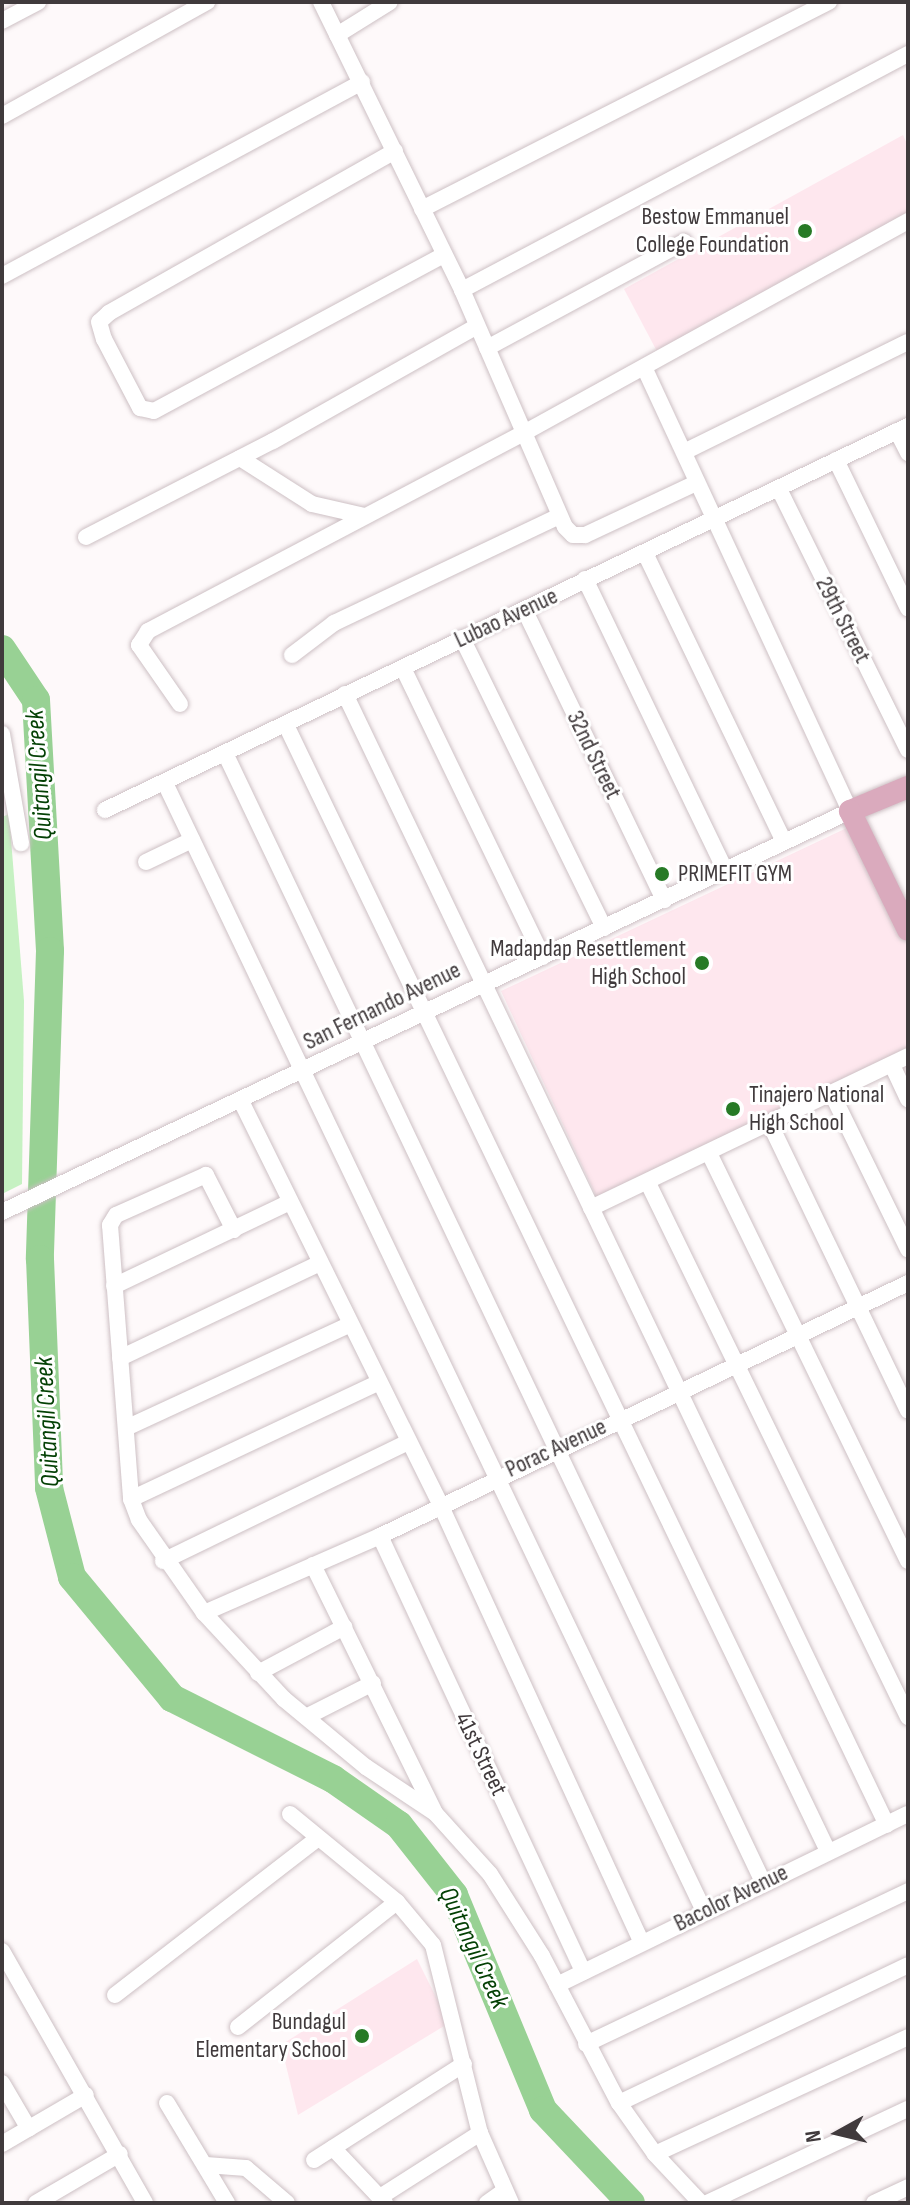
<!DOCTYPE html>
<html>
<head>
<meta charset="utf-8">
<style>
	body { margin:0 }
	#map { position:relative; width:910px; height:2205px; overflow:hidden; background:#fef9fa; font-family:"Sofia Sans Condensed",sans-serif }
	div>[style] { position:absolute }
	[style*='--x'] { left:calc(var(--x)*1px); top:calc(var(--y)*1px); width:calc(var(--w)*1px); rotate:calc(var(--a)*1deg) }
	.built>* { inset:0; background:#fee7ee }
	.green>* { inset:0; background:#c6f1c2 }
	.river>* { height:28px; margin:-14px; padding:0 14px; transform-origin:14px; border-radius:14px; background:#98d194 }
	.roads { filter:drop-shadow(0 0 2px #cdc0c4) drop-shadow(0 0 2px #cdc0c4) }
	.minor>* { height:16px; margin:-8px; padding:0 8px; transform-origin:8px; border-radius:8px; background:#fff }
	.major>* { height:22px; margin:-11px; padding:0 11px; transform-origin:11px; border-radius:11px; background:#daaabd }
	.dots>* { width:22px; height:22px; translate:-50% -50%; box-sizing:border-box; border:4px solid #fff; border-radius:50% }
	span { translate:-50% -50%; white-space:nowrap; text-align:center; line-height:1.15; -webkit-text-stroke:6px #fff; paint-order:stroke }
	.poi-label { font-size:24px; color:#403a3c }
	.right { translate:-100% -50%; text-align:right }
	.left { translate:0 -50%; text-align:left }
	.street-label { font-size:24px; color:#403a3c }
	.water-label { font-size:26px; color:#044105; font-style:italic }
	.frame { position:absolute; inset:0; border:4px solid #403a3c; pointer-events:none }
	.north { position:absolute; left:798px; top:2093px; width:80px; height:80px; -webkit-text-stroke:6px #fff; paint-order:stroke; rotate:262deg; font-size:22px; font-weight:700; line-height:32px; text-align:center; color:#403a3c }
	.north::after { content:''; display:block; margin:auto; width:28px; height:36px; background:#403a3c; clip-path:polygon(50% 0,100% 100%,50% 72%,0 100%) }
</style>
</head>
<body>
<div id="map">
	<div class="built">
		<i style="clip-path:polygon(903px 135px,908px 146px,908px 217px,660px 357px,624px 289px)"></i>
		<i style="clip-path:polygon(853px 825px,908px 943px,908px 1050px,597px 1198px,501px 991px)"></i>
		<i style="clip-path:polygon(417px 1959px,449px 2023px,298px 2115px,281px 2045px)"></i>
	</div>
	<div class="green">
		<i style="clip-path:polygon(9px 814px,24px 1001px,22px 1184px,2px 1194px,2px 817px)"></i>
	</div>
	<div class="river">
		<i style="--x:2;--y:649;--w:61;--a:56.3"></i>
		<i style="--x:36;--y:700;--w:251;--a:86.8"></i>
		<i style="--x:50;--y:951;--w:308;--a:91.9"></i>
		<i style="--x:40;--y:1259;--w:229;--a:87.7"></i>
		<i style="--x:49;--y:1488;--w:92;--a:75.5"></i>
		<i style="--x:72;--y:1577;--w:157;--a:50.4"></i>
		<i style="--x:172;--y:1698;--w:180;--a:26.7"></i>
		<i style="--x:333;--y:1779;--w:80;--a:34.9"></i>
		<i style="--x:399;--y:1825;--w:89;--a:51.8"></i>
		<i style="--x:454;--y:1895;--w:233;--a:67.5"></i>
		<i style="--x:543;--y:2110;--w:128;--a:46.6"></i>
	</div>
	<div class="roads">
		<div class="minor">
			<i style="--x:321;--y:2;--w:321;--a:63.9"></i>
			<i style="--x:462;--y:290;--w:258;--a:66.5"></i>
			<i style="--x:565;--y:527;--w:11;--a:45"></i>
			<i style="--x:573;--y:535;--w:12;--a:0"></i>
			<i style="--x:585;--y:535;--w:120;--a:-25.1"></i>
			<i style="--x:2;--y:21;--w:41;--a:-27.8"></i>
			<i style="--x:337;--y:35;--w:62;--a:-31.9"></i>
			<i style="--x:2;--y:116;--w:235;--a:-29.1"></i>
			<i style="--x:395;--y:151;--w:329;--a:150.5"></i>
			<i style="--x:109;--y:313;--w:13;--a:138"></i>
			<i style="--x:99;--y:322;--w:18;--a:74"></i>
			<i style="--x:104;--y:339;--w:78;--a:62.4"></i>
			<i style="--x:140;--y:408;--w:14;--a:12"></i>
			<i style="--x:154;--y:411;--w:329;--a:-28.3"></i>
			<i style="--x:422;--y:209;--w:457;--a:-27"></i>
			<i style="--x:2;--y:276;--w:409;--a:-28.3"></i>
			<i style="--x:462;--y:290;--w:505;--a:-27.89"></i>
			<i style="--x:487;--y:348;--w:224;--a:-28.3"></i>
			<i style="--x:897;--y:431;--w:25;--a:63"></i>
			<i style="--x:686;--y:451;--w:247;--a:-26.2"></i>
			<i style="--x:240;--y:458;--w:85;--a:32.6"></i>
			<i style="--x:312;--y:504;--w:54;--a:12.8"></i>
			<i style="--x:836;--y:460;--w:165;--a:64.1"></i>
			<i style="--x:779;--y:489;--w:291;--a:63.7"></i>
			<i style="--x:86;--y:537;--w:210;--a:-27.2"></i>
			<i style="--x:273;--y:441;--w:232;--a:-29.4"></i>
			<i style="--x:645;--y:553;--w:318;--a:64.3"></i>
			<i style="--x:585;--y:579;--w:323;--a:64.3"></i>
			<i style="--x:525;--y:611;--w:321;--a:64.3"></i>
			<i style="--x:462;--y:638;--w:323;--a:63.9"></i>
			<i style="--x:292;--y:655;--w:53;--a:-37.3"></i>
			<i style="--x:334;--y:623;--w:249;--a:-25.4"></i>
			<i style="--x:403;--y:668;--w:321;--a:64.2"></i>
			<i style="--x:345;--y:694;--w:1254;--a:64.4"></i>
			<i style="--x:180;--y:704;--w:72;--a:-124.8"></i>
			<i style="--x:139;--y:645;--w:17;--a:-57"></i>
			<i style="--x:148;--y:631;--w:425;--a:-27.8"></i>
			<i style="--x:524;--y:433;--w:439;--a:-28.9"></i>
			<i style="--x:286;--y:725;--w:1250;--a:64.3"></i>
			<i style="--x:2;--y:734;--w:111;--a:80.1"></i>
			<i style="--x:225;--y:753;--w:1251;--a:64.52"></i>
			<i style="--x:165;--y:783;--w:1250;--a:64.46"></i>
			<i style="--x:105;--y:810;--w:890;--a:-25.56"></i>
			<i style="--x:146;--y:862;--w:51;--a:-25.6"></i>
			<i style="--x:892;--y:1065;--w:38;--a:65"></i>
			<i style="--x:832;--y:1094;--w:173;--a:63.9"></i>
			<i style="--x:241;--y:1101;--w:449;--a:63.7"></i>
			<i style="--x:440;--y:1504;--w:481;--a:65.3"></i>
			<i style="--x:770;--y:1124;--w:318;--a:64.3"></i>
			<i style="--x:709;--y:1153;--w:454;--a:64"></i>
			<i style="--x:648;--y:1183;--w:594;--a:64.04"></i>
			<i style="--x:591;--y:1208;--w:352;--a:-25.6"></i>
			<i style="--x:2;--y:1212;--w:938;--a:-25.31"></i>
			<i style="--x:850;--y:811;--w:489;--a:-114.9"></i>
			<i style="--x:234;--y:1230;--w:62;--a:-117"></i>
			<i style="--x:206;--y:1175;--w:98;--a:156"></i>
			<i style="--x:116;--y:1215;--w:12;--a:121"></i>
			<i style="--x:110;--y:1225;--w:275;--a:85.6"></i>
			<i style="--x:131;--y:1499;--w:22;--a:69"></i>
			<i style="--x:139;--y:1520;--w:113;--a:55"></i>
			<i style="--x:204;--y:1613;--w:117;--a:47.1"></i>
			<i style="--x:284;--y:1699;--w:107;--a:39.7"></i>
			<i style="--x:366;--y:1767;--w:83;--a:33.7"></i>
			<i style="--x:435;--y:1813;--w:82;--a:48"></i>
			<i style="--x:490;--y:1874;--w:97;--a:57.6"></i>
			<i style="--x:542;--y:1956;--w:166;--a:62.4"></i>
			<i style="--x:619;--y:2103;--w:62;--a:54.8"></i>
			<i style="--x:655;--y:2154;--w:67;--a:46.8"></i>
			<i style="--x:114;--y:1286;--w:195;--a:-25.5"></i>
			<i style="--x:120;--y:1358;--w:221;--a:-25.4"></i>
			<i style="--x:126;--y:1428;--w:246;--a:-24.8"></i>
			<i style="--x:131;--y:1499;--w:273;--a:-25.2"></i>
			<i style="--x:380;--y:1536;--w:481;--a:65"></i>
			<i style="--x:163;--y:1561;--w:272;--a:-25.9"></i>
			<i style="--x:313;--y:1565;--w:274;--a:63.8"></i>
			<i style="--x:204;--y:1613;--w:192;--a:-23.6"></i>
			<i style="--x:380;--y:1536;--w:585;--a:-25.6"></i>
			<i style="--x:258;--y:1673;--w:98;--a:-28.1"></i>
			<i style="--x:306;--y:1717;--w:75;--a:-26.9"></i>
			<i style="--x:290;--y:1814;--w:139;--a:39.4"></i>
			<i style="--x:397;--y:1902;--w:56;--a:50.1"></i>
			<i style="--x:433;--y:1945;--w:194;--a:76"></i>
			<i style="--x:480;--y:2133;--w:77;--a:66.1"></i>
			<i style="--x:2;--y:1951;--w:290;--a:60.4"></i>
			<i style="--x:557;--y:1985;--w:390;--a:-26"></i>
			<i style="--x:115;--y:1995;--w:257;--a:-37.7"></i>
			<i style="--x:238;--y:2027;--w:202;--a:-38.2"></i>
			<i style="--x:586;--y:2044;--w:357;--a:-25.4"></i>
			<i style="--x:2;--y:2083;--w:53;--a:59.6"></i>
			<i style="--x:167;--y:2103;--w:117;--a:59"></i>
			<i style="--x:619;--y:2103;--w:320;--a:-25.5"></i>
			<i style="--x:2;--y:2144;--w:97;--a:-30.3"></i>
			<i style="--x:333;--y:2148;--w:76;--a:46.6"></i>
			<i style="--x:655;--y:2154;--w:279;--a:-24.8"></i>
			<i style="--x:314;--y:2160;--w:178;--a:-32.6"></i>
			<i style="--x:206;--y:2165;--w:40;--a:4.3"></i>
			<i style="--x:246;--y:2168;--w:54;--a:40.5"></i>
			<i style="--x:380;--y:2197;--w:119;--a:-32.6"></i>
			<i style="--x:36;--y:2203;--w:97;--a:-30.3"></i>
			<i style="--x:487;--y:2203;--w:19;--a:-35"></i>
			<i style="--x:707;--y:2203;--w:222;--a:-25.1"></i>
			<i style="--x:874;--y:2203;--w:38;--a:-25"></i>
		</div>
		<div class="major">
			<i style="--x:908;--y:787;--w:63;--a:157.5"></i>
			<i style="--x:850;--y:811;--w:132;--a:64"></i>
		</div>
	</div>
	<div class="dots">
		<i style="left:805px;top:231px;background:#277a26"></i>
		<i style="left:662px;top:874px;background:#277a26"></i>
		<i style="left:702px;top:963px;background:#277a26"></i>
		<i style="left:733px;top:1109px;background:#277a26"></i>
		<i style="left:362px;top:2036px;background:#277a26"></i>
	</div>
	<div class="poi-label">
		<span class="right" style="left:789px;top:231px">Bestow Emmanuel<br>College Foundation</span>
		<span class="left" style="left:678px;top:874px">PRIMEFIT GYM</span>
		<span class="right" style="left:686px;top:963px">Madapdap Resettlement<br>High School</span>
		<span class="left" style="left:749px;top:1109px">Tinajero National<br>High School</span>
		<span class="right" style="left:346px;top:2036px">Bundagul<br>Elementary School</span>
	</div>
	<div class="street-label">
		<span style="left:506px;top:618px;rotate:-25deg">Lubao Avenue</span>
		<span style="left:843px;top:620px;rotate:63deg">29th Street</span>
		<span style="left:594px;top:755px;rotate:64deg">32nd Street</span>
		<span style="left:382px;top:1006px;rotate:-26deg">San Fernando Avenue</span>
		<span style="left:556px;top:1448px;rotate:-25deg">Porac Avenue</span>
		<span style="left:481px;top:1754px;rotate:64deg">41st Street</span>
		<span style="left:731px;top:1898px;rotate:-26deg">Bacolor Avenue</span>
	</div>
	<div class="water-label">
		<span style="left:40px;top:775px;rotate:-94deg">Quitangil Creek</span>
		<span style="left:48px;top:1422px;rotate:-93deg">Quitangil Creek</span>
		<span style="left:473px;top:1948px;rotate:65deg">Quitangil Creek</span>
	</div>
	<div class="frame"></div>
	<div class="north">N</div>
</div>
</body>
</html>
